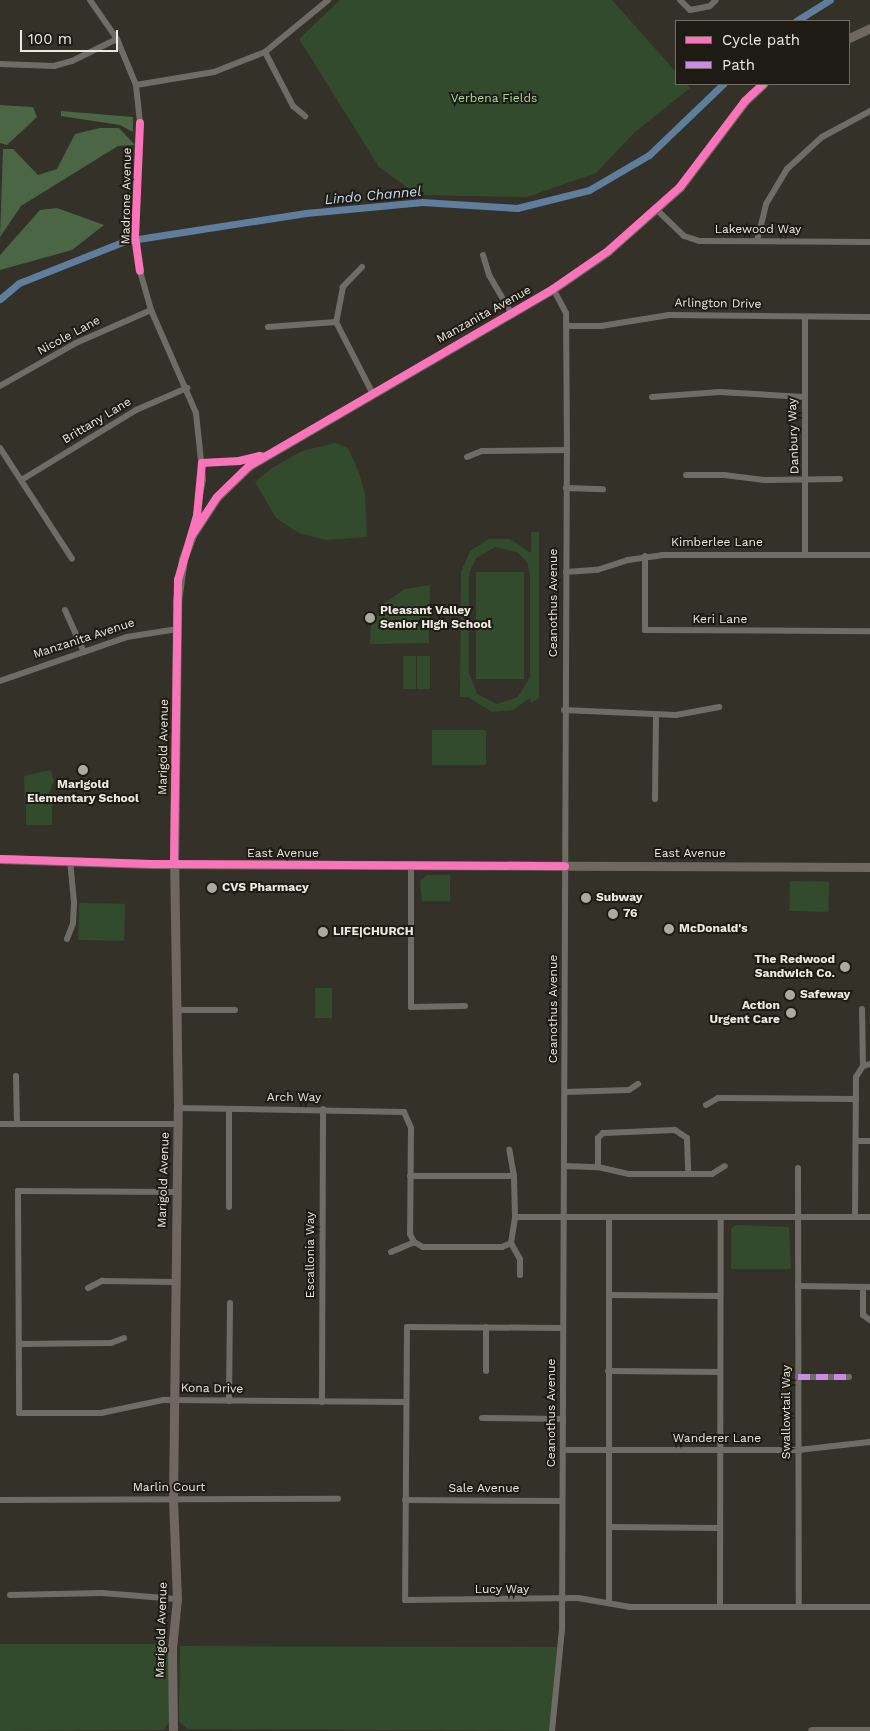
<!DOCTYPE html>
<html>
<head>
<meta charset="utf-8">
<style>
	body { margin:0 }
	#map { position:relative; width:870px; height:1731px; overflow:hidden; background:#343128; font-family:"Work Sans",sans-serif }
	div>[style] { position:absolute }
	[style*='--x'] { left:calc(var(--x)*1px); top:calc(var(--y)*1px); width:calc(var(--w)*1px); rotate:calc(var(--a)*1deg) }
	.green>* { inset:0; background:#334b2d; transform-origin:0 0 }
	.forest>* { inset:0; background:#4b6645 }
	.canal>* { height:7px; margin:-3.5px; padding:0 3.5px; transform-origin:3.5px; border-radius:3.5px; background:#5f7d9d }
	.street>* { height:6px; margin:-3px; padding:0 3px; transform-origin:3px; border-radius:3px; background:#6f6c66 }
	.secondary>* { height:9px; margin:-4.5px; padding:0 4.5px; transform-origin:4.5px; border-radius:4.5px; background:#6e6861 }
	.quiet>* { height:6px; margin-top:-3px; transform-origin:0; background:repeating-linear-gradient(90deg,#ca8be6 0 12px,transparent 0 18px) }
	.cycleway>* { height:8px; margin:-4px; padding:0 4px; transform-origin:4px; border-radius:4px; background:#fb73b8 }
	.dots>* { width:14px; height:14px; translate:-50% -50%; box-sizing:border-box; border:2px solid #1e1b14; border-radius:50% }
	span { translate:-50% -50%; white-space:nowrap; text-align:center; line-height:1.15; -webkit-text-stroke:4px #1e1b14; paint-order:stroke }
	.park-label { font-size:12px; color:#a9dc9f }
	.street-label { font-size:12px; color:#ece9df }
	.poi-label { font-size:12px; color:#ece9df; font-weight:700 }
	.left { translate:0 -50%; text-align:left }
	.right { translate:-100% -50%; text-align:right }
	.water-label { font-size:14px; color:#c7dcf3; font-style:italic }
	.legend { position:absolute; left:675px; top:20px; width:175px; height:65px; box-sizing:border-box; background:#1e1b14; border:1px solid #706d65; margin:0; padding:6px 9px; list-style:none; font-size:15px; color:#ece9df }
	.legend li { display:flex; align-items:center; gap:10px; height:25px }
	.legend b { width:25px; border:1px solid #706d65 }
	.scale { position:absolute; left:20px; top:30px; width:98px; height:22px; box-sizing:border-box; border:2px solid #ece9df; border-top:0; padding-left:6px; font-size:15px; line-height:18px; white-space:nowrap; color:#ece9df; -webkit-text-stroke:4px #1e1b14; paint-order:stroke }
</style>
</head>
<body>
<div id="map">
	<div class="green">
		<i style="clip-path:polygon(340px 0,612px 0,676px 72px,676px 84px,686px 84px,690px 88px,635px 132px,596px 173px,527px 197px,418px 195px,379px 167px,299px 39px)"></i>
		<i style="clip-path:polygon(335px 443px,348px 448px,359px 473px,365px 494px,367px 537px,325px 540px,299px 533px,276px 518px,255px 482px,272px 468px,302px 451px)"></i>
		<i style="clip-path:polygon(evenodd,531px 532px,539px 532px,539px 698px,531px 703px,530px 698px,513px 710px,492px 712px,468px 697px,460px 697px,461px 572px,470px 551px,489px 539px,510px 539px,531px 553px,531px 532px,495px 547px,517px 552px,527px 562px,530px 575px,530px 677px,518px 697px,497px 704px,477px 694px,469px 673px,469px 573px,476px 558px,495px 547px)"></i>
		<i style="left:476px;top:572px;width:48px;height:107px"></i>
		<i style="clip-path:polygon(430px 585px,429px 643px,370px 644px,371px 626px,384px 603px,405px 589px)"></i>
		<i style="left:403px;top:656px;width:13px;height:33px"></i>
		<i style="left:417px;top:656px;width:13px;height:33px"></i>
		<i style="left:432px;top:730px;width:54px;height:35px"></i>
		<i style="clip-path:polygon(51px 770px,54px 781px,47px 799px,25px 802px,24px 776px)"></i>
		<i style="left:26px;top:803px;width:13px;height:22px"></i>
		<i style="left:39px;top:803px;width:13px;height:22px"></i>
		<i style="clip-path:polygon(427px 875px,450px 875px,450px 901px,422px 901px,420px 881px)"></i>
		<i style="left:790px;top:881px;width:39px;height:30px;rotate:1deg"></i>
		<i style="left:79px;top:903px;width:46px;height:37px;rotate:1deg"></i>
		<i style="left:315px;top:988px;width:17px;height:30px"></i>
		<i style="clip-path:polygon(735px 1225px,789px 1227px,791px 1269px,731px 1269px,731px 1229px)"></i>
		<i style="clip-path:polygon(0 1644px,164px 1644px,169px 1656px,169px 1722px,164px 1730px,0 1731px)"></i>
		<i style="clip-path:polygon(180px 1646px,557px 1647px,550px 1731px,187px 1729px,179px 1721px)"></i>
	</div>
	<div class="forest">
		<i style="clip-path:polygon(0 105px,33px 107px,37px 117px,7px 145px,0 143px)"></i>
		<i style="clip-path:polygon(61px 111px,133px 117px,133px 132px,120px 125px,61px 116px)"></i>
		<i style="clip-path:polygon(100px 128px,119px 128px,135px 145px,118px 146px,21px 206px,0 237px,3px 149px,13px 149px,38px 175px,57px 169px,75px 134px)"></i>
		<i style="clip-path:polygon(57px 208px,104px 225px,72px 250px,0 270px,0 255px,40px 210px)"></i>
	</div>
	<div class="canal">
		<i style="--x:796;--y:21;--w:40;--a:-32"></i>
		<i style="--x:0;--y:299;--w:25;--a:-40"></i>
		<i style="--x:19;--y:283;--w:114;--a:-21.6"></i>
		<i style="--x:125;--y:241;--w:183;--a:-8.8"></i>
		<i style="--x:306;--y:213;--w:117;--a:-5.4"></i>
		<i style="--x:422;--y:202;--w:95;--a:3.6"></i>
		<i style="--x:517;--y:208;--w:74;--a:-14"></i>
		<i style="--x:589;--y:190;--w:69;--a:-30.3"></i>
		<i style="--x:649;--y:155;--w:103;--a:-43.8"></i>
	</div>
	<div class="street">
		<i style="--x:90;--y:0;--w:47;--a:55.3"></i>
		<i style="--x:117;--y:39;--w:50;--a:67.6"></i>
		<i style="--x:136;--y:85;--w:38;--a:84"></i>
		<i style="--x:680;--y:0;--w:14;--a:45"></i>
		<i style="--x:690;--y:10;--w:20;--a:-11"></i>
		<i style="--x:710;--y:6;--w:8;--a:-45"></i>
		<i style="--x:265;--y:52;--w:61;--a:62.6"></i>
		<i style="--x:293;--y:106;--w:16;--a:40"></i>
		<i style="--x:0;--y:64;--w:54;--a:2.1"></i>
		<i style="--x:54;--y:66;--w:19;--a:-16"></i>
		<i style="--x:72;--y:61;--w:50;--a:-26.1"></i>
		<i style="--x:136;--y:85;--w:79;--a:-9.5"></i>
		<i style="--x:214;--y:72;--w:55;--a:-21.4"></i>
		<i style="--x:265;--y:52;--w:82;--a:-39.5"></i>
		<i style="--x:657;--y:210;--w:37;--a:44"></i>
		<i style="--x:684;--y:236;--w:16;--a:18"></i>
		<i style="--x:699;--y:241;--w:171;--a:0.3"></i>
		<i style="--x:757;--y:241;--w:38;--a:-76"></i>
		<i style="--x:766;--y:204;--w:41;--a:-59"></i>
		<i style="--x:787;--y:169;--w:47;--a:-42.4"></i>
		<i style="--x:822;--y:137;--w:55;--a:-28.4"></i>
		<i style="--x:483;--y:255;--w:21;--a:73"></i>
		<i style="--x:489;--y:275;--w:42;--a:59.7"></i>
		<i style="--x:362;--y:267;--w:28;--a:134"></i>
		<i style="--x:343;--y:287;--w:36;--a:101"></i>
		<i style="--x:336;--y:322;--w:79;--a:62.8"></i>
		<i style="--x:140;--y:271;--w:41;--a:74.2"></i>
		<i style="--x:151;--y:310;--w:112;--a:66.4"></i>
		<i style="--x:196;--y:413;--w:67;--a:84"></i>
		<i style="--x:203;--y:480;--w:51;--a:101.3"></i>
		<i style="--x:805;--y:317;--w:237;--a:90"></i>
		<i style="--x:567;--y:326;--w:34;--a:0"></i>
		<i style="--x:601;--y:326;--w:69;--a:-9.2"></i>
		<i style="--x:669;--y:315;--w:201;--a:0.6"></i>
		<i style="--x:268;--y:327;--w:68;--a:-4.2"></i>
		<i style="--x:0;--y:386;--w:87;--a:-29.5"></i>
		<i style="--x:76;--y:343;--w:82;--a:-23.7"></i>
		<i style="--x:652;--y:397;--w:68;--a:-4.2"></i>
		<i style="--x:720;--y:392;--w:84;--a:3.4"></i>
		<i style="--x:0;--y:448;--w:132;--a:57"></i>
		<i style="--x:467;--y:457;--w:16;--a:-22"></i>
		<i style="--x:482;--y:451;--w:85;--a:-0.7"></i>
		<i style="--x:202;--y:463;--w:37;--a:-3"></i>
		<i style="--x:239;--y:461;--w:25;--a:-14"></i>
		<i style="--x:686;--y:475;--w:38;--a:0"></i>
		<i style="--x:724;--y:475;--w:41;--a:7"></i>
		<i style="--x:765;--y:480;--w:75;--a:-0.8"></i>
		<i style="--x:23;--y:479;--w:132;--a:-31.4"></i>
		<i style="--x:136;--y:410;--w:56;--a:-23.3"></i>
		<i style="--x:566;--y:488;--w:37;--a:2"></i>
		<i style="--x:645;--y:556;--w:74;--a:90"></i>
		<i style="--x:645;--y:630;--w:225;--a:0.3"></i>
		<i style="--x:566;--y:572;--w:31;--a:-4"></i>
		<i style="--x:597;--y:570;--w:33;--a:-18"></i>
		<i style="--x:628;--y:560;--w:34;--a:-8"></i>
		<i style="--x:662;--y:555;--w:208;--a:0"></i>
		<i style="--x:65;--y:610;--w:46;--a:65.7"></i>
		<i style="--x:0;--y:681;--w:134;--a:-19.1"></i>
		<i style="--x:127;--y:637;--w:51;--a:-9.1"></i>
		<i style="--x:564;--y:710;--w:112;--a:2.6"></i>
		<i style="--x:676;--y:715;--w:44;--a:-10.5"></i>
		<i style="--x:655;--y:799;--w:84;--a:-89.3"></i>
		<i style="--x:411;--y:866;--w:141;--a:90"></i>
		<i style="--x:411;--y:1007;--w:54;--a:-1.1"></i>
		<i style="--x:67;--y:939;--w:17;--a:-69"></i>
		<i style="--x:73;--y:923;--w:21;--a:-87"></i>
		<i style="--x:74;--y:902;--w:42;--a:-95.4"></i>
		<i style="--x:862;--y:1009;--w:57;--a:89"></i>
		<i style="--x:178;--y:1010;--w:57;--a:0"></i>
		<i style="--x:16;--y:1076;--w:48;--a:88.8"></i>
		<i style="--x:565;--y:1092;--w:64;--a:-1.8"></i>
		<i style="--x:629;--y:1090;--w:11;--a:-34"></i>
		<i style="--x:706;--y:1105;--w:14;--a:-30"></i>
		<i style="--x:718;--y:1098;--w:138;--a:0.4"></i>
		<i style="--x:178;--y:1108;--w:226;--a:1"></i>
		<i style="--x:404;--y:1112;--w:17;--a:66"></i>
		<i style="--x:411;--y:1128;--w:106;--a:90.5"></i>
		<i style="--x:410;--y:1234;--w:9;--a:63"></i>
		<i style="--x:414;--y:1242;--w:10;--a:29"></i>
		<i style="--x:423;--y:1247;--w:79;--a:0"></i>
		<i style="--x:502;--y:1247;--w:10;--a:-24"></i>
		<i style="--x:511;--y:1243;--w:26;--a:-81"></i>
		<i style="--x:515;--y:1217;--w:41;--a:-91.4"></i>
		<i style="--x:514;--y:1176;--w:27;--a:-100"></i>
		<i style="--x:0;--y:1124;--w:178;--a:0"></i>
		<i style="--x:856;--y:1141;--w:14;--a:0"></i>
		<i style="--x:564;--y:1166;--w:34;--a:2"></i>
		<i style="--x:598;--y:1167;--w:32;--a:13"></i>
		<i style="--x:629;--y:1174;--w:83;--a:0"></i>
		<i style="--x:712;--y:1174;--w:15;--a:-32"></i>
		<i style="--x:598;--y:1167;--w:29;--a:-90"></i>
		<i style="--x:598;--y:1138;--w:7;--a:-45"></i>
		<i style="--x:603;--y:1133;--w:72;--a:-2.4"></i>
		<i style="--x:675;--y:1130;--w:14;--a:34"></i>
		<i style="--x:687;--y:1138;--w:36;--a:88"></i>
		<i style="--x:798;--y:1168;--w:439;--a:89.9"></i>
		<i style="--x:410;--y:1176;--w:104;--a:0"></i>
		<i style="--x:175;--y:1192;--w:157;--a:-179.6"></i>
		<i style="--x:18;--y:1191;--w:222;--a:89.7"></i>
		<i style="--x:19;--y:1413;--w:82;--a:0"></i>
		<i style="--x:101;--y:1413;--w:63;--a:-11.8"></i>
		<i style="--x:163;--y:1400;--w:243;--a:0.5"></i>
		<i style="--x:229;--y:1207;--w:98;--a:-90"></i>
		<i style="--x:515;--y:1217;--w:355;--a:0"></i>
		<i style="--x:855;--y:1217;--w:140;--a:-89.6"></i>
		<i style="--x:856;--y:1077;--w:13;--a:-58"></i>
		<i style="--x:863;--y:1066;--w:7;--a:-16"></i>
		<i style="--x:511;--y:1243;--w:18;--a:61"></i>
		<i style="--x:520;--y:1259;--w:16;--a:90"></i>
		<i style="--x:391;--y:1252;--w:25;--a:-23"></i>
		<i style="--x:798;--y:1286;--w:72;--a:0.8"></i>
		<i style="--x:863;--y:1287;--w:28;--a:90"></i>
		<i style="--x:863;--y:1315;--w:9;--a:36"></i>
		<i style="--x:88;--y:1288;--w:16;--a:-27"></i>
		<i style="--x:102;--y:1281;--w:73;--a:0.8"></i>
		<i style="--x:609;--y:1295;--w:111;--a:0.5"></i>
		<i style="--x:486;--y:1327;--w:44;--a:90"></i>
		<i style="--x:563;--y:1328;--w:156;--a:-179.6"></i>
		<i style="--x:407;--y:1327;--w:273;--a:90.4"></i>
		<i style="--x:405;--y:1600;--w:173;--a:-0.7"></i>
		<i style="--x:578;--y:1598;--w:53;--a:9.8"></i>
		<i style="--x:630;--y:1607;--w:240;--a:0"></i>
		<i style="--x:19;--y:1344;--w:92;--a:-0.6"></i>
		<i style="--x:111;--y:1343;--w:14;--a:-21"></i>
		<i style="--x:608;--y:1371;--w:112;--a:0.5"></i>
		<i style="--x:798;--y:1377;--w:51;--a:0"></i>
		<i style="--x:229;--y:1401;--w:98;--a:-89.4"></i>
		<i style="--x:322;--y:1402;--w:293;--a:-89.8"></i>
		<i style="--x:482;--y:1418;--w:81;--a:0.7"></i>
		<i style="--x:563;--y:1450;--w:235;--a:0"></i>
		<i style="--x:798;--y:1450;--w:72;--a:-6.3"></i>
		<i style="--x:0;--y:1500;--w:338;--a:-0.2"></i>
		<i style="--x:405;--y:1500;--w:157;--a:0.4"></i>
		<i style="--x:610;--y:1527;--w:110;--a:0.5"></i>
		<i style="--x:10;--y:1595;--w:92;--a:-1.2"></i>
		<i style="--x:102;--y:1593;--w:75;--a:4.6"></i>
		<i style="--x:609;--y:1602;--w:385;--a:-90"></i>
		<i style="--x:720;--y:1607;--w:389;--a:-89.9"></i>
		<i style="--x:552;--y:1731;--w:102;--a:-84.4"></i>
		<i style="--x:562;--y:1629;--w:1179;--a:-89.76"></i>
		<i style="--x:567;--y:450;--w:137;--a:-90.4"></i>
		<i style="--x:566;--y:313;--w:27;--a:-118"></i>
	</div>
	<div class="secondary">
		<i style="--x:849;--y:38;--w:23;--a:-25"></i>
		<i style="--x:0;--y:859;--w:150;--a:1.9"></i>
		<i style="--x:150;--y:864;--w:720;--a:0.24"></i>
		<i style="--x:173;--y:1731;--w:83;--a:-90.7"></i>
		<i style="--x:172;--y:1648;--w:49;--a:-84.2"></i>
		<i style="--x:177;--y:1599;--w:100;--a:-92.3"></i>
		<i style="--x:173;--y:1499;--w:391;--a:-89.3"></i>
		<i style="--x:178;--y:1108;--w:244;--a:-90.9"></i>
		<i style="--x:174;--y:864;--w:263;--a:-89.3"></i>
		<i style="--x:177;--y:601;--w:42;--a:-81.9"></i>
		<i style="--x:183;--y:559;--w:26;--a:-69"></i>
		<i style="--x:192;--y:535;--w:45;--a:-56.7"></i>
		<i style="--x:217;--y:497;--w:45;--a:-44.1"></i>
		<i style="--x:249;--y:466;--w:352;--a:-30.2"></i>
		<i style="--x:553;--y:289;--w:67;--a:-34.6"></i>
		<i style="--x:608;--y:251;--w:96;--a:-41.6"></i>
		<i style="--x:680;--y:187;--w:108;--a:-52.9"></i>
		<i style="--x:745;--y:101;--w:25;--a:-43"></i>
		<i style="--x:812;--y:1731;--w:58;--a:0"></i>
	</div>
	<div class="quiet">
		<i style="--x:798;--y:1377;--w:51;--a:0"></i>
	</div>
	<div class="cycleway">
		<i style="--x:140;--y:123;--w:113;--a:92.5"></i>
		<i style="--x:135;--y:236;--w:35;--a:82"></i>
		<i style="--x:192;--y:535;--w:45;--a:-56.7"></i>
		<i style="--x:217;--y:497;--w:45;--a:-44.1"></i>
		<i style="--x:249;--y:466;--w:352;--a:-30.2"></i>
		<i style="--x:553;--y:289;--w:67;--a:-34.6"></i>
		<i style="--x:608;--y:251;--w:96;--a:-41.6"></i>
		<i style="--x:680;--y:187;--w:108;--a:-52.9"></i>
		<i style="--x:745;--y:101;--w:25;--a:-43"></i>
		<i style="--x:0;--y:859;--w:150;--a:1.9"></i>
		<i style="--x:150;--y:864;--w:415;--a:0.3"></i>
		<i style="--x:174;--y:864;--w:284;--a:-89.2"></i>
		<i style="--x:178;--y:580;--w:67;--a:-73.5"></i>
		<i style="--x:197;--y:516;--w:53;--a:-84.6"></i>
		<i style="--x:202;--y:463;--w:37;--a:-3"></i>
		<i style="--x:239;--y:461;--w:21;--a:-14"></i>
	</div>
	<div class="dots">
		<i style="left:370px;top:618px;background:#aca99f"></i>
		<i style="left:83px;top:770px;background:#aca99f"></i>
		<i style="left:212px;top:888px;background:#aca99f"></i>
		<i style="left:586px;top:898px;background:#aca99f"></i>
		<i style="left:613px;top:914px;background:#aca99f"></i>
		<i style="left:669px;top:929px;background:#aca99f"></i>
		<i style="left:323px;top:932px;background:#aca99f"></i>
		<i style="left:845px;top:967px;background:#aca99f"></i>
		<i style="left:790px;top:995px;background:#aca99f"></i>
		<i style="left:791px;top:1013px;background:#aca99f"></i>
	</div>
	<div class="park-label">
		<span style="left:494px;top:99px">Verbena Fields</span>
	</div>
	<div class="street-label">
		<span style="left:127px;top:196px;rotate:-89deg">Madrone Avenue</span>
		<span style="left:758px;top:230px">Lakewood Way</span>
		<span style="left:718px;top:304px;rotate:1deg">Arlington Drive</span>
		<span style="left:484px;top:315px;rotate:-29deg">Manzanita Avenue</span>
		<span style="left:69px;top:336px;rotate:-28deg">Nicole Lane</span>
		<span style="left:97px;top:421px;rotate:-31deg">Brittany Lane</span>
		<span style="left:794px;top:436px;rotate:-92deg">Danbury Way</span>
		<span style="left:717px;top:543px">Kimberlee Lane</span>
		<span style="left:554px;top:603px;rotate:-90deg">Ceanothus Avenue</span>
		<span style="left:720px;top:620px">Keri Lane</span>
		<span style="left:84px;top:639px;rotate:-18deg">Manzanita Avenue</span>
		<span style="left:164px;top:747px;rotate:-89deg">Marigold Avenue</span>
		<span style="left:283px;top:854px">East Avenue</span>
		<span style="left:690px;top:854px">East Avenue</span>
		<span style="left:554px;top:1009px;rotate:-90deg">Ceanothus Avenue</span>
		<span style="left:294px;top:1098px">Arch Way</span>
		<span style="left:164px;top:1180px;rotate:-88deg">Marigold Avenue</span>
		<span style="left:311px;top:1255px;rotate:-90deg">Escallonia Way</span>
		<span style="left:212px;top:1389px;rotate:1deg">Kona Drive</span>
		<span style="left:787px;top:1412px;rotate:-90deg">Swallowtail Way</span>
		<span style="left:552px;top:1413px;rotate:-90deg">Ceanothus Avenue</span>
		<span style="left:717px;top:1439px">Wanderer Lane</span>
		<span style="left:169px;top:1488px">Marlin Court</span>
		<span style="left:484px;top:1489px">Sale Avenue</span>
		<span style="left:502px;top:1590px">Lucy Way</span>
		<span style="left:162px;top:1630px;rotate:-88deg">Marigold Avenue</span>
	</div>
	<div class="poi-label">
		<span class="left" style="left:380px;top:618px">Pleasant Valley<br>Senior High School</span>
		<span style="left:83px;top:792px">Marigold<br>Elementary School</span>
		<span class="left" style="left:222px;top:888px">CVS Pharmacy</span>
		<span class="left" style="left:596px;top:898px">Subway</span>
		<span class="left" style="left:623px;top:914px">76</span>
		<span class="left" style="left:679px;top:929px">McDonald's</span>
		<span class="left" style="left:333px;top:932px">LIFE|CHURCH</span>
		<span class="right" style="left:835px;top:967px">The Redwood<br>Sandwich Co.</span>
		<span class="left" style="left:800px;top:995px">Safeway</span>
		<span class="right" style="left:780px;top:1013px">Action<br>Urgent Care</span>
	</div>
	<div class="water-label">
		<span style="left:373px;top:195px;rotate:-5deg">Lindo Channel</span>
	</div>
	<ul class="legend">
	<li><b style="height:6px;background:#fb73b8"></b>Cycle path</li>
	<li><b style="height:6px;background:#ca8be6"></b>Path</li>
	</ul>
	<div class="scale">100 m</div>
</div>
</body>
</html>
